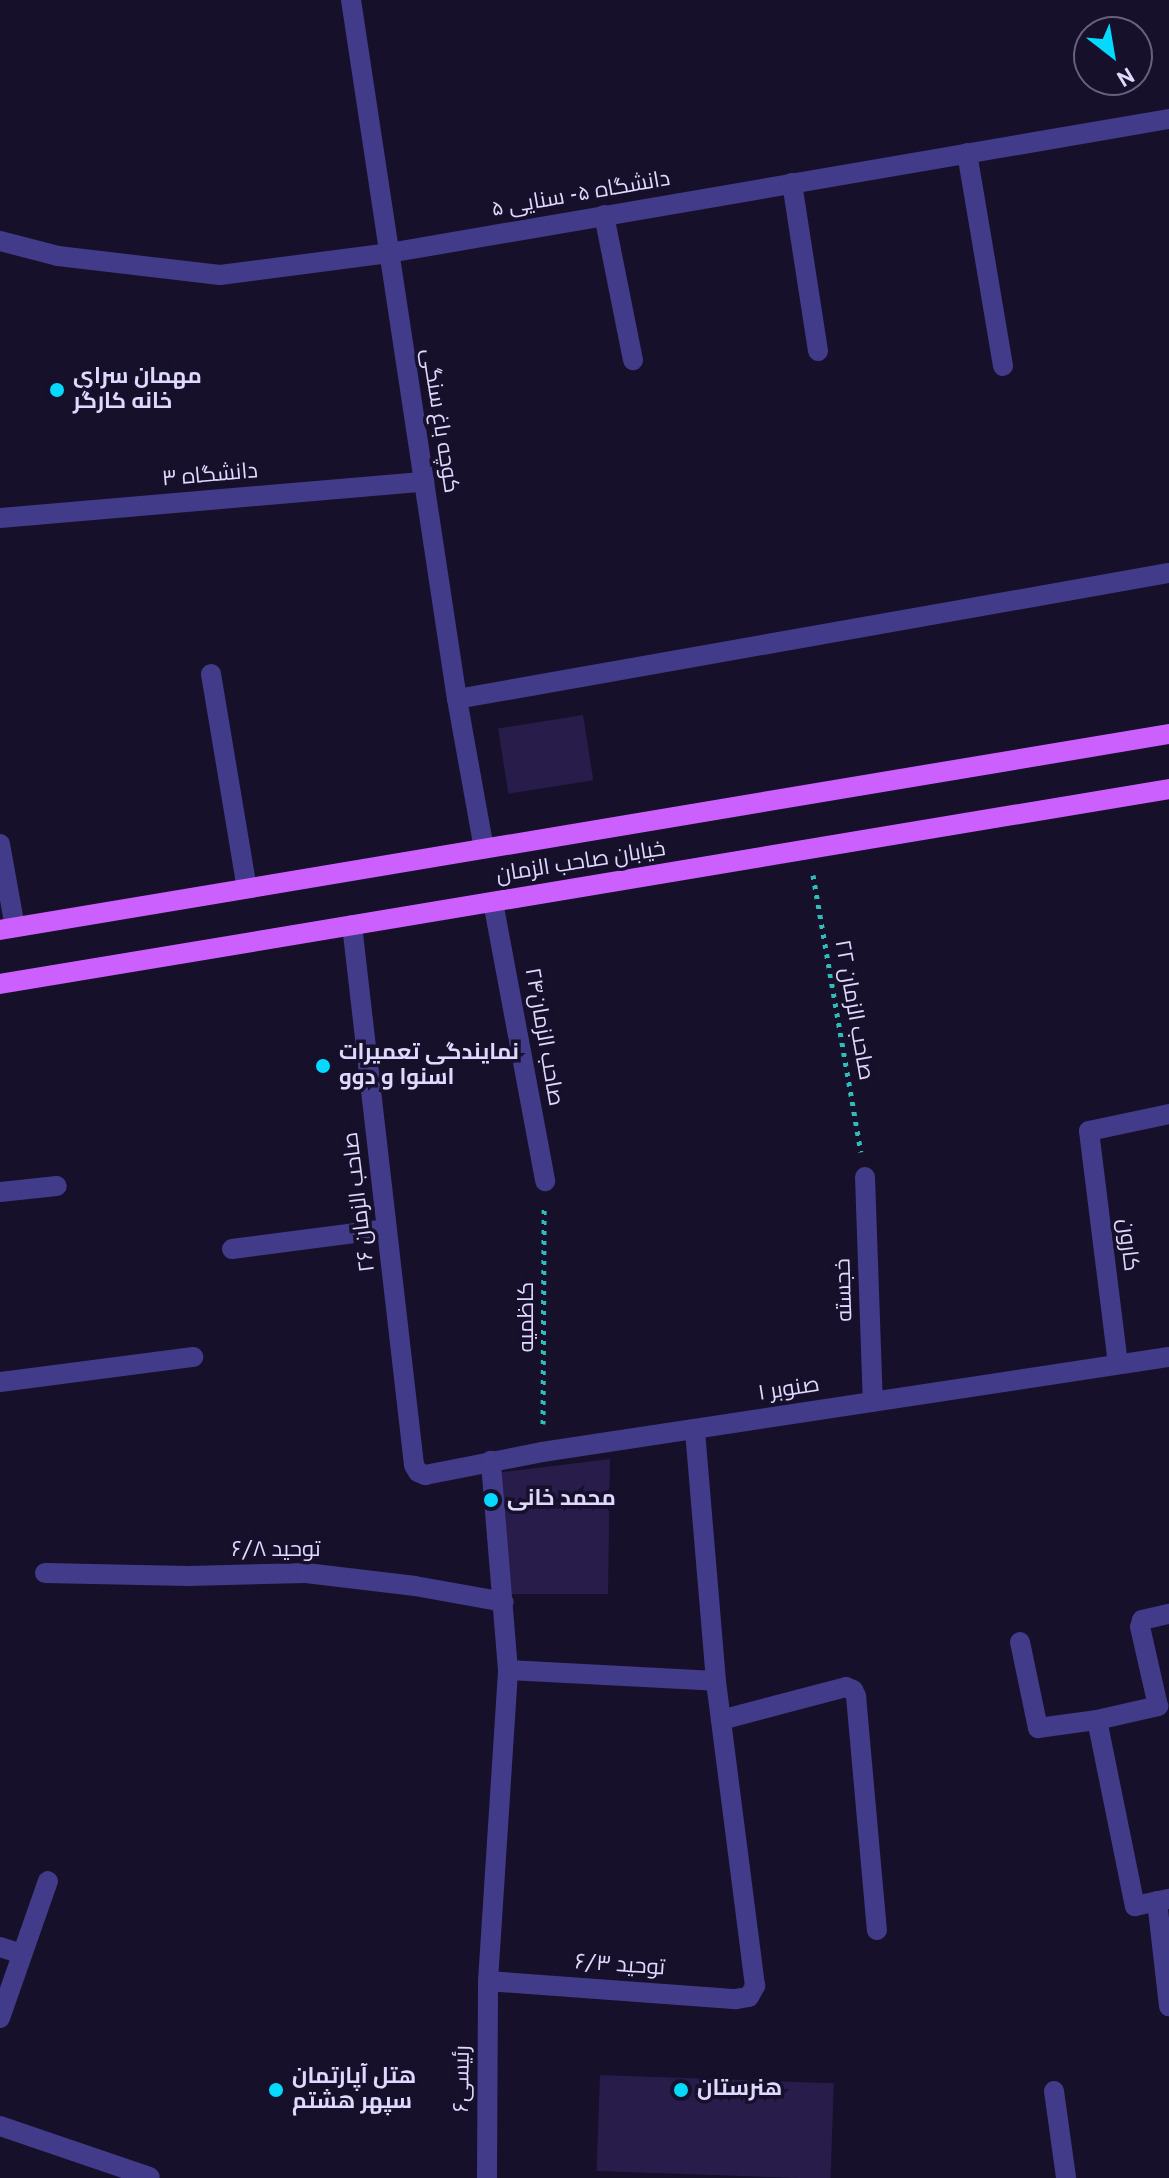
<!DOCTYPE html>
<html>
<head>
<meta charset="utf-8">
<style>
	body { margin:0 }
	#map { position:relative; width:1169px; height:2178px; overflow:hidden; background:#16102a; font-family:Overpass,Cairo,sans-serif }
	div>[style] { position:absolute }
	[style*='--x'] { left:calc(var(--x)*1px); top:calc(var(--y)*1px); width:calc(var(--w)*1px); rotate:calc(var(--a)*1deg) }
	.building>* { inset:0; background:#281c4b; transform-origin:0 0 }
	.path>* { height:5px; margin-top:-2.5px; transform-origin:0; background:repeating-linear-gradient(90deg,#2fbdbc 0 4px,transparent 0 10px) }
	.minor>* { height:20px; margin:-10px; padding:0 10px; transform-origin:10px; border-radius:10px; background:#423b89 }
	.major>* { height:20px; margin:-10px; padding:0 10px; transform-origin:10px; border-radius:10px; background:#cc60ff }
	.dots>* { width:22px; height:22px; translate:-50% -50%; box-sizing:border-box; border:4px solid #16102a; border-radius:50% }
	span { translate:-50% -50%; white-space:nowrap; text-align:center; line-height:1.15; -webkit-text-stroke:7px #16102a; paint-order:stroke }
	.street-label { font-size:22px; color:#e0d9ff }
	.poi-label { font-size:22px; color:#e0d9ff; font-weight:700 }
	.left { translate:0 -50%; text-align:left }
	.north { position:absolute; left:1073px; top:16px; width:80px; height:80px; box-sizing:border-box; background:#16102a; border:2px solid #67607f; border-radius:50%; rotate:149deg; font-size:22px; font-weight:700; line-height:32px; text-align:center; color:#e0d9ff }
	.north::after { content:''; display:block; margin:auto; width:28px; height:36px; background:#05d9ff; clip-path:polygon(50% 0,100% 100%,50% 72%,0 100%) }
</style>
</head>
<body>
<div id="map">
	<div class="building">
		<i style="left:583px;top:715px;width:66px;height:86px;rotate:81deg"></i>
		<i style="clip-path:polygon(610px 1459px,608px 1594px,509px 1594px,495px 1473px)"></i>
		<i style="left:600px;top:2075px;width:234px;height:96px;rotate:2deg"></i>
	</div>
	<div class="path">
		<i style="--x:813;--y:875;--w:281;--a:80.2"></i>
		<i style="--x:543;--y:1424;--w:218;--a:-89.7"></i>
	</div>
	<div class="minor">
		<i style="--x:351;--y:0;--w:707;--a:81.38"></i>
		<i style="--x:457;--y:699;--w:152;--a:79.8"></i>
		<i style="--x:967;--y:153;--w:216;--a:80.4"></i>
		<i style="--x:792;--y:183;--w:170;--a:81.2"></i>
		<i style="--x:604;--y:215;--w:148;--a:78.7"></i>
		<i style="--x:0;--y:241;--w:60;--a:14.5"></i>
		<i style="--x:58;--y:256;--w:163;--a:6.7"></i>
		<i style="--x:220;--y:275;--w:170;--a:-7.4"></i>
		<i style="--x:389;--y:253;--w:791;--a:-9.75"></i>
		<i style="--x:0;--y:518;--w:426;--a:-4.9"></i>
		<i style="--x:211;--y:674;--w:217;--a:80.5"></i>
		<i style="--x:457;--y:699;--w:723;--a:-10.04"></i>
		<i style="--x:0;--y:844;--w:84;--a:79.8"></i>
		<i style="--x:493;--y:902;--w:284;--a:79.4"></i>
		<i style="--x:352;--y:925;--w:544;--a:83.45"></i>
		<i style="--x:414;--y:1465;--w:8;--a:60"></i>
		<i style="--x:418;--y:1472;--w:8;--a:23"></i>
		<i style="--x:425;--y:1475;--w:119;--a:-11.1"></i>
		<i style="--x:542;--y:1452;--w:634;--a:-8.62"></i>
		<i style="--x:865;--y:1177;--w:225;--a:88"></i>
		<i style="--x:0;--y:1192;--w:57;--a:-6"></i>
		<i style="--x:232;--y:1249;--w:156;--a:-7.4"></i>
		<i style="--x:1118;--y:1364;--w:235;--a:-97.1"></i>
		<i style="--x:1089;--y:1131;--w:82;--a:-12"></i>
		<i style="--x:0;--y:1382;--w:195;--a:-7.4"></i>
		<i style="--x:45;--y:1573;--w:143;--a:1.2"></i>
		<i style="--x:188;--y:1576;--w:118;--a:-1.5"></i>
		<i style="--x:306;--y:1573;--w:110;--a:6.8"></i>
		<i style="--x:415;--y:1586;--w:90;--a:10.2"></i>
		<i style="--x:1020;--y:1642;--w:88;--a:78.2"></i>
		<i style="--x:1038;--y:1728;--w:60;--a:-7.7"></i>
		<i style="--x:1097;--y:1720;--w:63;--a:-12.9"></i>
		<i style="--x:1158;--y:1706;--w:81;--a:-102.8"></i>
		<i style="--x:1140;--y:1627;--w:7;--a:-74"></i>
		<i style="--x:1142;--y:1620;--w:28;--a:-13"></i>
		<i style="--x:508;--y:1670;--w:208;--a:3"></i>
		<i style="--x:721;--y:1720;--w:129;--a:-14.8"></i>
		<i style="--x:846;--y:1687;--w:8;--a:23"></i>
		<i style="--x:853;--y:1690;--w:7;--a:63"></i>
		<i style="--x:856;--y:1696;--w:235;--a:84.9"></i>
		<i style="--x:1097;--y:1720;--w:190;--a:78.5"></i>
		<i style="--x:1135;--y:1906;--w:35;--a:-12"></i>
		<i style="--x:1157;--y:1901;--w:106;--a:83.5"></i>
		<i style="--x:0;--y:1947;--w:23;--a:18"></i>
		<i style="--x:488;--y:1981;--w:249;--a:4.2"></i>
		<i style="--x:736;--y:1999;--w:13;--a:-9"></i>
		<i style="--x:749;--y:1997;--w:13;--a:-61"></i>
		<i style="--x:755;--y:1986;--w:307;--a:-97.3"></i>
		<i style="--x:716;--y:1681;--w:253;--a:-94.8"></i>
		<i style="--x:0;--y:2018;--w:145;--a:-70.7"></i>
		<i style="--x:1054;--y:2091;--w:88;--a:82.1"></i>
		<i style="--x:0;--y:2126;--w:158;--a:18.8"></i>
		<i style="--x:487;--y:2178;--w:197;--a:-89.7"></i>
		<i style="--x:488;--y:1981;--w:312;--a:-86.3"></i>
		<i style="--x:508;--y:1670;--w:210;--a:-94.7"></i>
	</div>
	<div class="major">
		<i style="--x:0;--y:930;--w:1185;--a:-9.52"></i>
		<i style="--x:0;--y:984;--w:1185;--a:-9.47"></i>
	</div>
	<div class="dots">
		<i style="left:57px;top:390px;background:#05d9ff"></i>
		<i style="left:323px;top:1066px;background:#05d9ff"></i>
		<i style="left:491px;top:1500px;background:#05d9ff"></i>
		<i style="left:276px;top:2090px;background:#05d9ff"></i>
		<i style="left:681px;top:2090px;background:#05d9ff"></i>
	</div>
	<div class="street-label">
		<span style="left:581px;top:195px;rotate:-10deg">دانشگاه ۵- سنایی ۵</span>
		<span style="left:439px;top:421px;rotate:81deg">کوچه باغ سنگی</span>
		<span style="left:210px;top:476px;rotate:-5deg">دانشگاه ۳</span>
		<span style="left:581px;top:863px;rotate:-9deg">خیابان صاحب الزمان</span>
		<span style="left:853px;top:1010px;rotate:80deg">صاحب الزمان ۲۲</span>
		<span style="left:543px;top:1037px;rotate:80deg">صاحب الزمان۲۴</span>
		<span style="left:360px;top:1202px;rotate:-97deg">صاحب الزمان ۲۶</span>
		<span style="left:1127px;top:1245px;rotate:83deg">کارون</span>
		<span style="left:845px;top:1290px;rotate:-92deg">خجسته</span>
		<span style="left:528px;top:1317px;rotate:-90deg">کاظمیه</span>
		<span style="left:789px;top:1390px;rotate:-9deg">صنوبر ۱</span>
		<span style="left:276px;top:1551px">توحید ۶/۸</span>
		<span style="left:620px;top:1966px;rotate:4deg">توحید ۶/۳</span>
		<span style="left:463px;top:2079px;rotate:-89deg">رئیسی۶</span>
	</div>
	<div class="poi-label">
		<span class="left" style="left:73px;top:390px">مهمان سرای<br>خانه کارگر</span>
		<span class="left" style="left:339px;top:1066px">نمایندگی تعمیرات<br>اسنوا و دوو</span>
		<span class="left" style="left:507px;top:1500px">محمد خانی</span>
		<span class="left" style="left:292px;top:2090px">هتل آپارتمان<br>سپهر هشتم</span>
		<span class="left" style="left:697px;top:2090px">هنرستان</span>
	</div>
	<div class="north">N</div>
</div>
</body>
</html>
